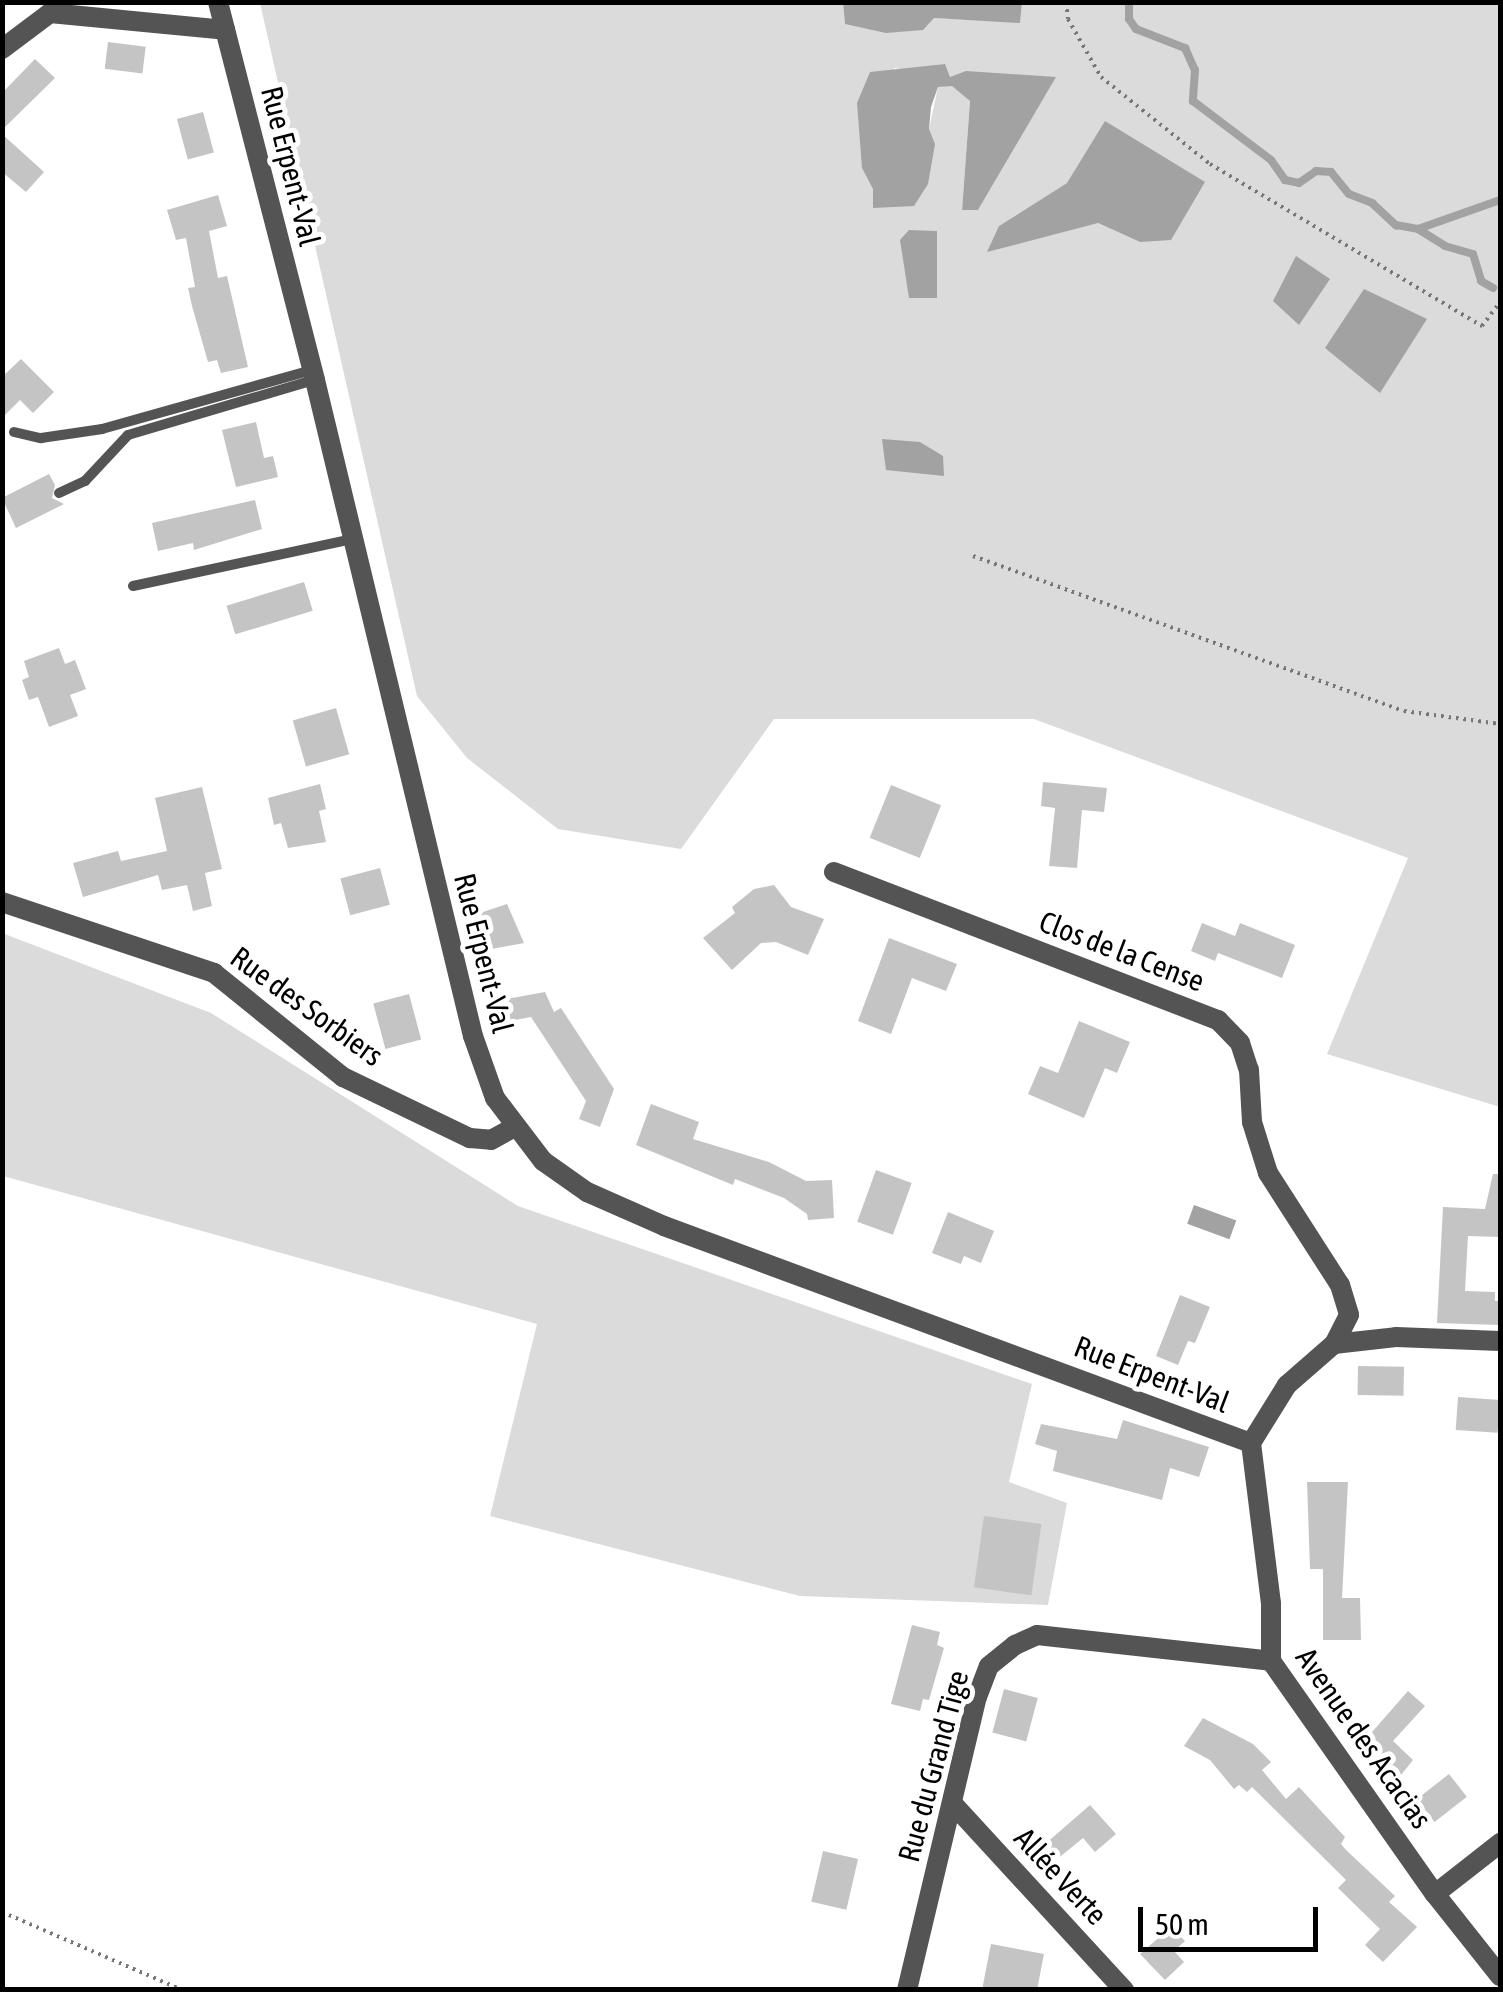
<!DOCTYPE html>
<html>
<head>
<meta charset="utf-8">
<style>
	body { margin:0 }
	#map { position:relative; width:1503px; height:1992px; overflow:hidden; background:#fff; font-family:"Asap Condensed",sans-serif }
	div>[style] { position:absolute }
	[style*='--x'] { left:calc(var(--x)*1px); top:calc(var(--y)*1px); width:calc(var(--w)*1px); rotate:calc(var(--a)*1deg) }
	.green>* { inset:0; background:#dbdbdb }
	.water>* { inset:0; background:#a2a2a2; transform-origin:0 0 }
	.stream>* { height:8px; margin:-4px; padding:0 4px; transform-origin:4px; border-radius:4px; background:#a2a2a2 }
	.building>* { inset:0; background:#c4c4c4; transform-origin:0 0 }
	.path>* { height:4px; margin-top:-2px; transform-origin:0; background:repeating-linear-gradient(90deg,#767676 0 2.5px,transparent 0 7.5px) }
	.service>* { height:10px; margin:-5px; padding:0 5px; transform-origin:5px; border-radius:5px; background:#545454 }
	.minor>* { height:20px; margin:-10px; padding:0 10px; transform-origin:10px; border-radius:10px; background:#545454 }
	.tertiary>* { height:20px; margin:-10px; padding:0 10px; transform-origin:10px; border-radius:10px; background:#545454 }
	span { translate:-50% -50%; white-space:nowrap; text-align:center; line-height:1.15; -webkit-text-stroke:10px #fff; paint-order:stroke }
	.street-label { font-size:30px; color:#000 }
	.frame { position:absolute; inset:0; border:5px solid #000; pointer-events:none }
	.scale { position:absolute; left:1138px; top:1907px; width:180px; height:45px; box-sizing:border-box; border:5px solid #000; border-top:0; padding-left:12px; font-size:30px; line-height:35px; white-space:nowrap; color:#000; -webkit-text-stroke:8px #fff; paint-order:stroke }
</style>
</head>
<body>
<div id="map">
	<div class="green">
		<i style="clip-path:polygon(evenodd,843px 2px,845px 24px,934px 18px,1020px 22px,1022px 3px,1500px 3px,1500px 1107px,1327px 1054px,1408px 858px,1034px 719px,774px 719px,681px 849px,558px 829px,467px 758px,417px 696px,260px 3px,843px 2px,944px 64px,950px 77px,1055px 78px,978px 210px,962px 210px,970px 100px,953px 85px,938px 87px,929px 129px,874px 208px,873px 189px,894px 68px,915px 71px,944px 64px,843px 2px,1067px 183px,1140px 242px,1098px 223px,999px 226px,1067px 183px)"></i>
		<i style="clip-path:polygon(2px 933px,211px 1013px,518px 1206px,1032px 1384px,1009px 1482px,1067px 1503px,1048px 1605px,800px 1596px,490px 1516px,537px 1324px,3px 1176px)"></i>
	</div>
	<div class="water">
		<i style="clip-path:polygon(843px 3px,843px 2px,1022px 3px,1020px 23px,934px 18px,923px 30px,886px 33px,845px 24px)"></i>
		<i style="clip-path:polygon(945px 64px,950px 77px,966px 71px,1056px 77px,978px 210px,962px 210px,970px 101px,952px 86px,938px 87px,931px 107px,929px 129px,935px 144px,928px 184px,914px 206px,873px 208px,873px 189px,862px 168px,857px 103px,870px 72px)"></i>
		<i style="clip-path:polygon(1105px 121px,1205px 182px,1171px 240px,1140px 242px,1098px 223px,987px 252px,999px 226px,1067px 183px)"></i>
		<i style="clip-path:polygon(909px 230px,937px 231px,937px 298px,909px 298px,900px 240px)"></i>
		<i style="clip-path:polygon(1296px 256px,1330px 279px,1299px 325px,1273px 301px)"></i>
		<i style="clip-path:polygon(1364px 289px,1427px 319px,1380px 393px,1325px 348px)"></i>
		<i style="clip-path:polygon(882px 439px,920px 442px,943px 456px,944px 476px,886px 470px)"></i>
		<i style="left:1194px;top:1205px;width:45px;height:20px;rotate:20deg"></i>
	</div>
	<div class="stream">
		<i style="--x:1129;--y:2;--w:17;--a:90"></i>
		<i style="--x:1129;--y:19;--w:12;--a:55"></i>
		<i style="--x:1136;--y:29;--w:53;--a:21.2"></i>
		<i style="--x:1185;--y:48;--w:24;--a:66"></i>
		<i style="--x:1195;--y:70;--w:31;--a:94"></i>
		<i style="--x:1193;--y:101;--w:98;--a:37.1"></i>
		<i style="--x:1271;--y:160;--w:24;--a:55"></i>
		<i style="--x:1285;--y:180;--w:14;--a:12"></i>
		<i style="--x:1299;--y:183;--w:21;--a:-35"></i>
		<i style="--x:1316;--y:171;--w:15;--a:4"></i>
		<i style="--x:1331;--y:172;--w:28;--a:51"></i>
		<i style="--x:1349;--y:194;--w:25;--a:21"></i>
		<i style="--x:1372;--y:203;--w:33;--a:43"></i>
		<i style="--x:1396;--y:225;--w:22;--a:10"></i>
		<i style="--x:1418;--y:229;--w:32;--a:32"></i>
		<i style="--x:1445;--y:246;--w:29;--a:16"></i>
		<i style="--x:1473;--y:254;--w:28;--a:73"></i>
		<i style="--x:1481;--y:281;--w:14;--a:30"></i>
		<i style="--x:1418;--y:229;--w:87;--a:-19.5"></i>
	</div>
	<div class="building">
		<i style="left:108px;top:42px;width:38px;height:27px;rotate:7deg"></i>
		<i style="clip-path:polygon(35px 59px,55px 78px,2px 130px,2px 93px)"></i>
		<i style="left:203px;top:112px;width:42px;height:27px;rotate:75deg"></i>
		<i style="clip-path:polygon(2px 134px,44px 172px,26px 192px,2px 172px)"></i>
		<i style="clip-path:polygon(218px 195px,227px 226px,209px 231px,218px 278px,227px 276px,248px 367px,221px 373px,217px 360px,208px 362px,192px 306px,188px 288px,195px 287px,186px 238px,176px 240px,167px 210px)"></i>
		<i style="clip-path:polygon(21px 359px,54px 392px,33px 413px,20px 400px,2px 418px,2px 377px)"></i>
		<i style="clip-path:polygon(256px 422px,264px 458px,273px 456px,278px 477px,236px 487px,222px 430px)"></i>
		<i style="clip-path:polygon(49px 474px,55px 485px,52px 498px,64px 504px,16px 528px,2px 498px)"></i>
		<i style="clip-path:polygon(255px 500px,262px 529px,194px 550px,193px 543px,158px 551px,152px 523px)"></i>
		<i style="left:304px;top:582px;width:30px;height:81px;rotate:73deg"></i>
		<i style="clip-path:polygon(59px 648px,65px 664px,75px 660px,86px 689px,70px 695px,78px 716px,49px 727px,38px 697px,29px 700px,22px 680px,29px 677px,24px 661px)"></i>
		<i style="left:336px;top:708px;width:48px;height:45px;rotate:74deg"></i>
		<i style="clip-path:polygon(1043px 782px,1107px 788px,1104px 812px,1082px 810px,1077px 868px,1049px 866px,1055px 808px,1041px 806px)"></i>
		<i style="clip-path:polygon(320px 784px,326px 809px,319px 811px,326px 842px,288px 848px,281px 823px,274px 825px,268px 798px)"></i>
		<i style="left:891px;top:785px;width:54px;height:57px;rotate:22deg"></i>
		<i style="clip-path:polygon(202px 787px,222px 869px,205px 873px,212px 906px,193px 911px,187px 885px,162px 890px,158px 875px,83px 897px,73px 863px,118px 851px,121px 861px,167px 851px,155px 798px)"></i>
		<i style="left:380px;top:868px;width:38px;height:41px;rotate:75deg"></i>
		<i style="clip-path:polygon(774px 885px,791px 907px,824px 919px,808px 955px,776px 942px,761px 943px,732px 970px,703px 938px,735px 913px,732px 907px,754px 889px)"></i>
		<i style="clip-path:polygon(507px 904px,524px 943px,481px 951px,474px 915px)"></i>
		<i style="clip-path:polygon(1202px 923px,1235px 936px,1240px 923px,1295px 945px,1282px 978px,1218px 953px,1215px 961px,1191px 951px)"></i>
		<i style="clip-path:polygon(889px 938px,957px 964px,946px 991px,912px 978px,891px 1034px,858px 1021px)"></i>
		<i style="clip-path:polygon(545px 992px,554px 1012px,561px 1008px,614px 1089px,600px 1127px,579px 1119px,586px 1101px,531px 1017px,510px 1021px,506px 999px)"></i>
		<i style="left:409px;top:994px;width:47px;height:37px;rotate:75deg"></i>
		<i style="clip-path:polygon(1079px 1021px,1130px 1042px,1117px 1073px,1105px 1068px,1084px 1118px,1028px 1094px,1040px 1066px,1058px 1073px)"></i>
		<i style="clip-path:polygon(651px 1104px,699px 1122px,693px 1139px,769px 1162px,806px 1181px,832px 1180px,834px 1218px,808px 1220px,807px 1214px,784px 1198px,735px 1179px,733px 1185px,636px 1145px)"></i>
		<i style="left:876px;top:1170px;width:38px;height:55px;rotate:20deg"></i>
		<i style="clip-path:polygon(1493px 1174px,1500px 1174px,1500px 1237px,1468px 1236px,1465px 1291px,1495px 1292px,1495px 1301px,1500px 1301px,1500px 1325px,1437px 1323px,1443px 1207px,1485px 1209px)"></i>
		<i style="clip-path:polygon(948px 1212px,994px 1231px,981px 1263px,964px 1256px,961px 1264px,932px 1253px)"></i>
		<i style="clip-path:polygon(1180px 1295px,1210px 1307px,1195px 1343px,1188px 1341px,1178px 1365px,1156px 1356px)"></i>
		<i style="left:1358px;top:1366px;width:46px;height:29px;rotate:1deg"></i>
		<i style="left:1458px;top:1397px;width:42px;height:33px;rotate:4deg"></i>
		<i style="clip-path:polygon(1123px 1420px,1209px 1447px,1199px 1477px,1170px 1468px,1162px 1500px,1053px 1471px,1057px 1451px,1035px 1444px,1041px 1424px,1117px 1439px)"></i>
		<i style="clip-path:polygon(1307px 1482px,1348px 1482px,1342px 1598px,1360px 1598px,1361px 1640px,1323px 1640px,1323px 1569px,1310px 1569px)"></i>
		<i style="left:984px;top:1516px;width:58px;height:72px;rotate:8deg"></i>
		<i style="clip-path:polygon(912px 1625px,940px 1632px,937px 1645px,944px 1648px,929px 1700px,923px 1699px,920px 1711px,891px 1704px)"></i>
		<i style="left:1004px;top:1689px;width:35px;height:45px;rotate:15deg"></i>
		<i style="clip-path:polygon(1408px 1691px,1425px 1706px,1393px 1741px,1413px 1760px,1401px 1775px,1365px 1740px)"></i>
		<i style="clip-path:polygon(1203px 1718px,1253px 1744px,1271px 1762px,1262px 1770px,1286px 1799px,1299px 1787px,1345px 1837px,1341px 1844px,1346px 1850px,1395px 1896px,1389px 1902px,1417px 1927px,1383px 1962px,1365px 1945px,1380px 1929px,1338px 1888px,1346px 1880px,1252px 1787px,1247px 1792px,1239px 1785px,1234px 1789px,1210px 1760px,1184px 1746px)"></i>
		<i style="left:1449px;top:1774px;width:29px;height:41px;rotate:52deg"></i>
		<i style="clip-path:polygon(1090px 1805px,1116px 1834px,1095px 1852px,1083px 1838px,1056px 1860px,1044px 1845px)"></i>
		<i style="left:823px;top:1851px;width:36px;height:52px;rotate:13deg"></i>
		<i style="clip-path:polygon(1171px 1927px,1185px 1941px,1174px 1951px,1184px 1962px,1165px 1980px,1140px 1954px)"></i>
		<i style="clip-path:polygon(991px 1944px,1044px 1954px,1037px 1990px,982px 1990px)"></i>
	</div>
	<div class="path">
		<i style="--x:1066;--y:2;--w:17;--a:83"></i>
		<i style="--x:1068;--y:19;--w:67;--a:60.4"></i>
		<i style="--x:1101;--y:77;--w:139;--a:38.6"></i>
		<i style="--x:1210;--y:164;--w:317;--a:30.8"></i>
		<i style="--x:1482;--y:326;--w:30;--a:-53"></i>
		<i style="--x:973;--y:556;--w:458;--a:19.8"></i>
		<i style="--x:1404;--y:711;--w:97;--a:7.7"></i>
		<i style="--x:2;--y:1912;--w:196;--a:23.4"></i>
	</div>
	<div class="service">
		<i style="--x:14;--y:432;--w:28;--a:13"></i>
		<i style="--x:41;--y:438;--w:62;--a:-8.4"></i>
		<i style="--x:102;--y:429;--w:218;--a:-15.7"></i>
		<i style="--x:59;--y:493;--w:29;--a:-25"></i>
		<i style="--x:85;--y:481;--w:63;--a:-46.9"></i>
		<i style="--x:128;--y:435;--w:194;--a:-16.5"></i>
		<i style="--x:133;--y:586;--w:225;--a:-12.1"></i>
	</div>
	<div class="minor">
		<i style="--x:2;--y:49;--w:60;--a:-36.9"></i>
		<i style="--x:50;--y:13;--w:176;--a:5.5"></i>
		<i style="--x:834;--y:872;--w:412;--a:21.1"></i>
		<i style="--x:1218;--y:1020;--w:32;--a:46"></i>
		<i style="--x:1240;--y:1043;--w:28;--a:72"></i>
		<i style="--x:1249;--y:1070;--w:52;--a:86.7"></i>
		<i style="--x:1252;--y:1122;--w:53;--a:72.6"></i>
		<i style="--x:1268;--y:1173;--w:133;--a:57.3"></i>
		<i style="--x:1340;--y:1285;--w:31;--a:73"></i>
		<i style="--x:1349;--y:1315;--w:33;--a:117"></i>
		<i style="--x:2;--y:902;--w:224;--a:18.5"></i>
		<i style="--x:214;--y:973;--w:166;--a:38.9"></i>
		<i style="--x:343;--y:1077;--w:141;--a:25.7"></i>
		<i style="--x:470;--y:1138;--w:21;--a:5"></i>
		<i style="--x:491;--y:1140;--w:26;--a:-29"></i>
		<i style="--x:1251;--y:1443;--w:68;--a:-58.2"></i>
		<i style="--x:1287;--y:1385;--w:62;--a:-41.1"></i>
		<i style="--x:1334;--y:1344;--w:62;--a:-6.4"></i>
		<i style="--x:1396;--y:1337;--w:104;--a:2.2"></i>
		<i style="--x:953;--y:1804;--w:253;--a:47.4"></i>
		<i style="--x:1435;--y:1894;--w:83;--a:-38.1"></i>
		<i style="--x:907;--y:1990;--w:301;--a:-76.6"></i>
		<i style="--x:977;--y:1697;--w:33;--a:-69"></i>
		<i style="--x:989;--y:1666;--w:33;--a:-39"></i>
		<i style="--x:1015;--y:1645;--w:24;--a:-24"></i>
		<i style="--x:1037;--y:1635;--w:235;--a:6.3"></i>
	</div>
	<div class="tertiary">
		<i style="--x:218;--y:2;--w:390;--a:75.6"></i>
		<i style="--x:315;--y:380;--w:675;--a:76.46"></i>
		<i style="--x:473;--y:1036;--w:66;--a:70.5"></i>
		<i style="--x:495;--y:1098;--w:79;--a:52.7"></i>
		<i style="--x:543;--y:1161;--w:54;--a:35.2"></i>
		<i style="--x:587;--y:1192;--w:84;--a:23.8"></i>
		<i style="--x:664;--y:1226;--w:626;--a:20.29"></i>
		<i style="--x:1251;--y:1443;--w:161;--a:82.9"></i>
		<i style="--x:1271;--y:1603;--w:58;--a:90"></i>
		<i style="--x:1271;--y:1661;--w:285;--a:54.9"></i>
		<i style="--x:1435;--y:1894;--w:105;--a:51.6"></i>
	</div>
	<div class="street-label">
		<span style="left:291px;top:166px;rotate:76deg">Rue Erpent-Val</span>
		<span style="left:1122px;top:951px;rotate:21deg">Clos de la Cense</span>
		<span style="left:484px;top:953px;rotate:76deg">Rue Erpent-Val</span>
		<span style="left:307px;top:1006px;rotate:36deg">Rue des Sorbiers</span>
		<span style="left:1152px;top:1374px;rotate:21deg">Rue Erpent-Val</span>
		<span style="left:1364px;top:1738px;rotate:55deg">Avenue des Acacias</span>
		<span style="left:933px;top:1766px;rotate:-75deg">Rue du Grand Tige</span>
		<span style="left:1061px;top:1876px;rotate:47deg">Allée Verte</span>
	</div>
	<div class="frame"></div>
	<div class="scale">50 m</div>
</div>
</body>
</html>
